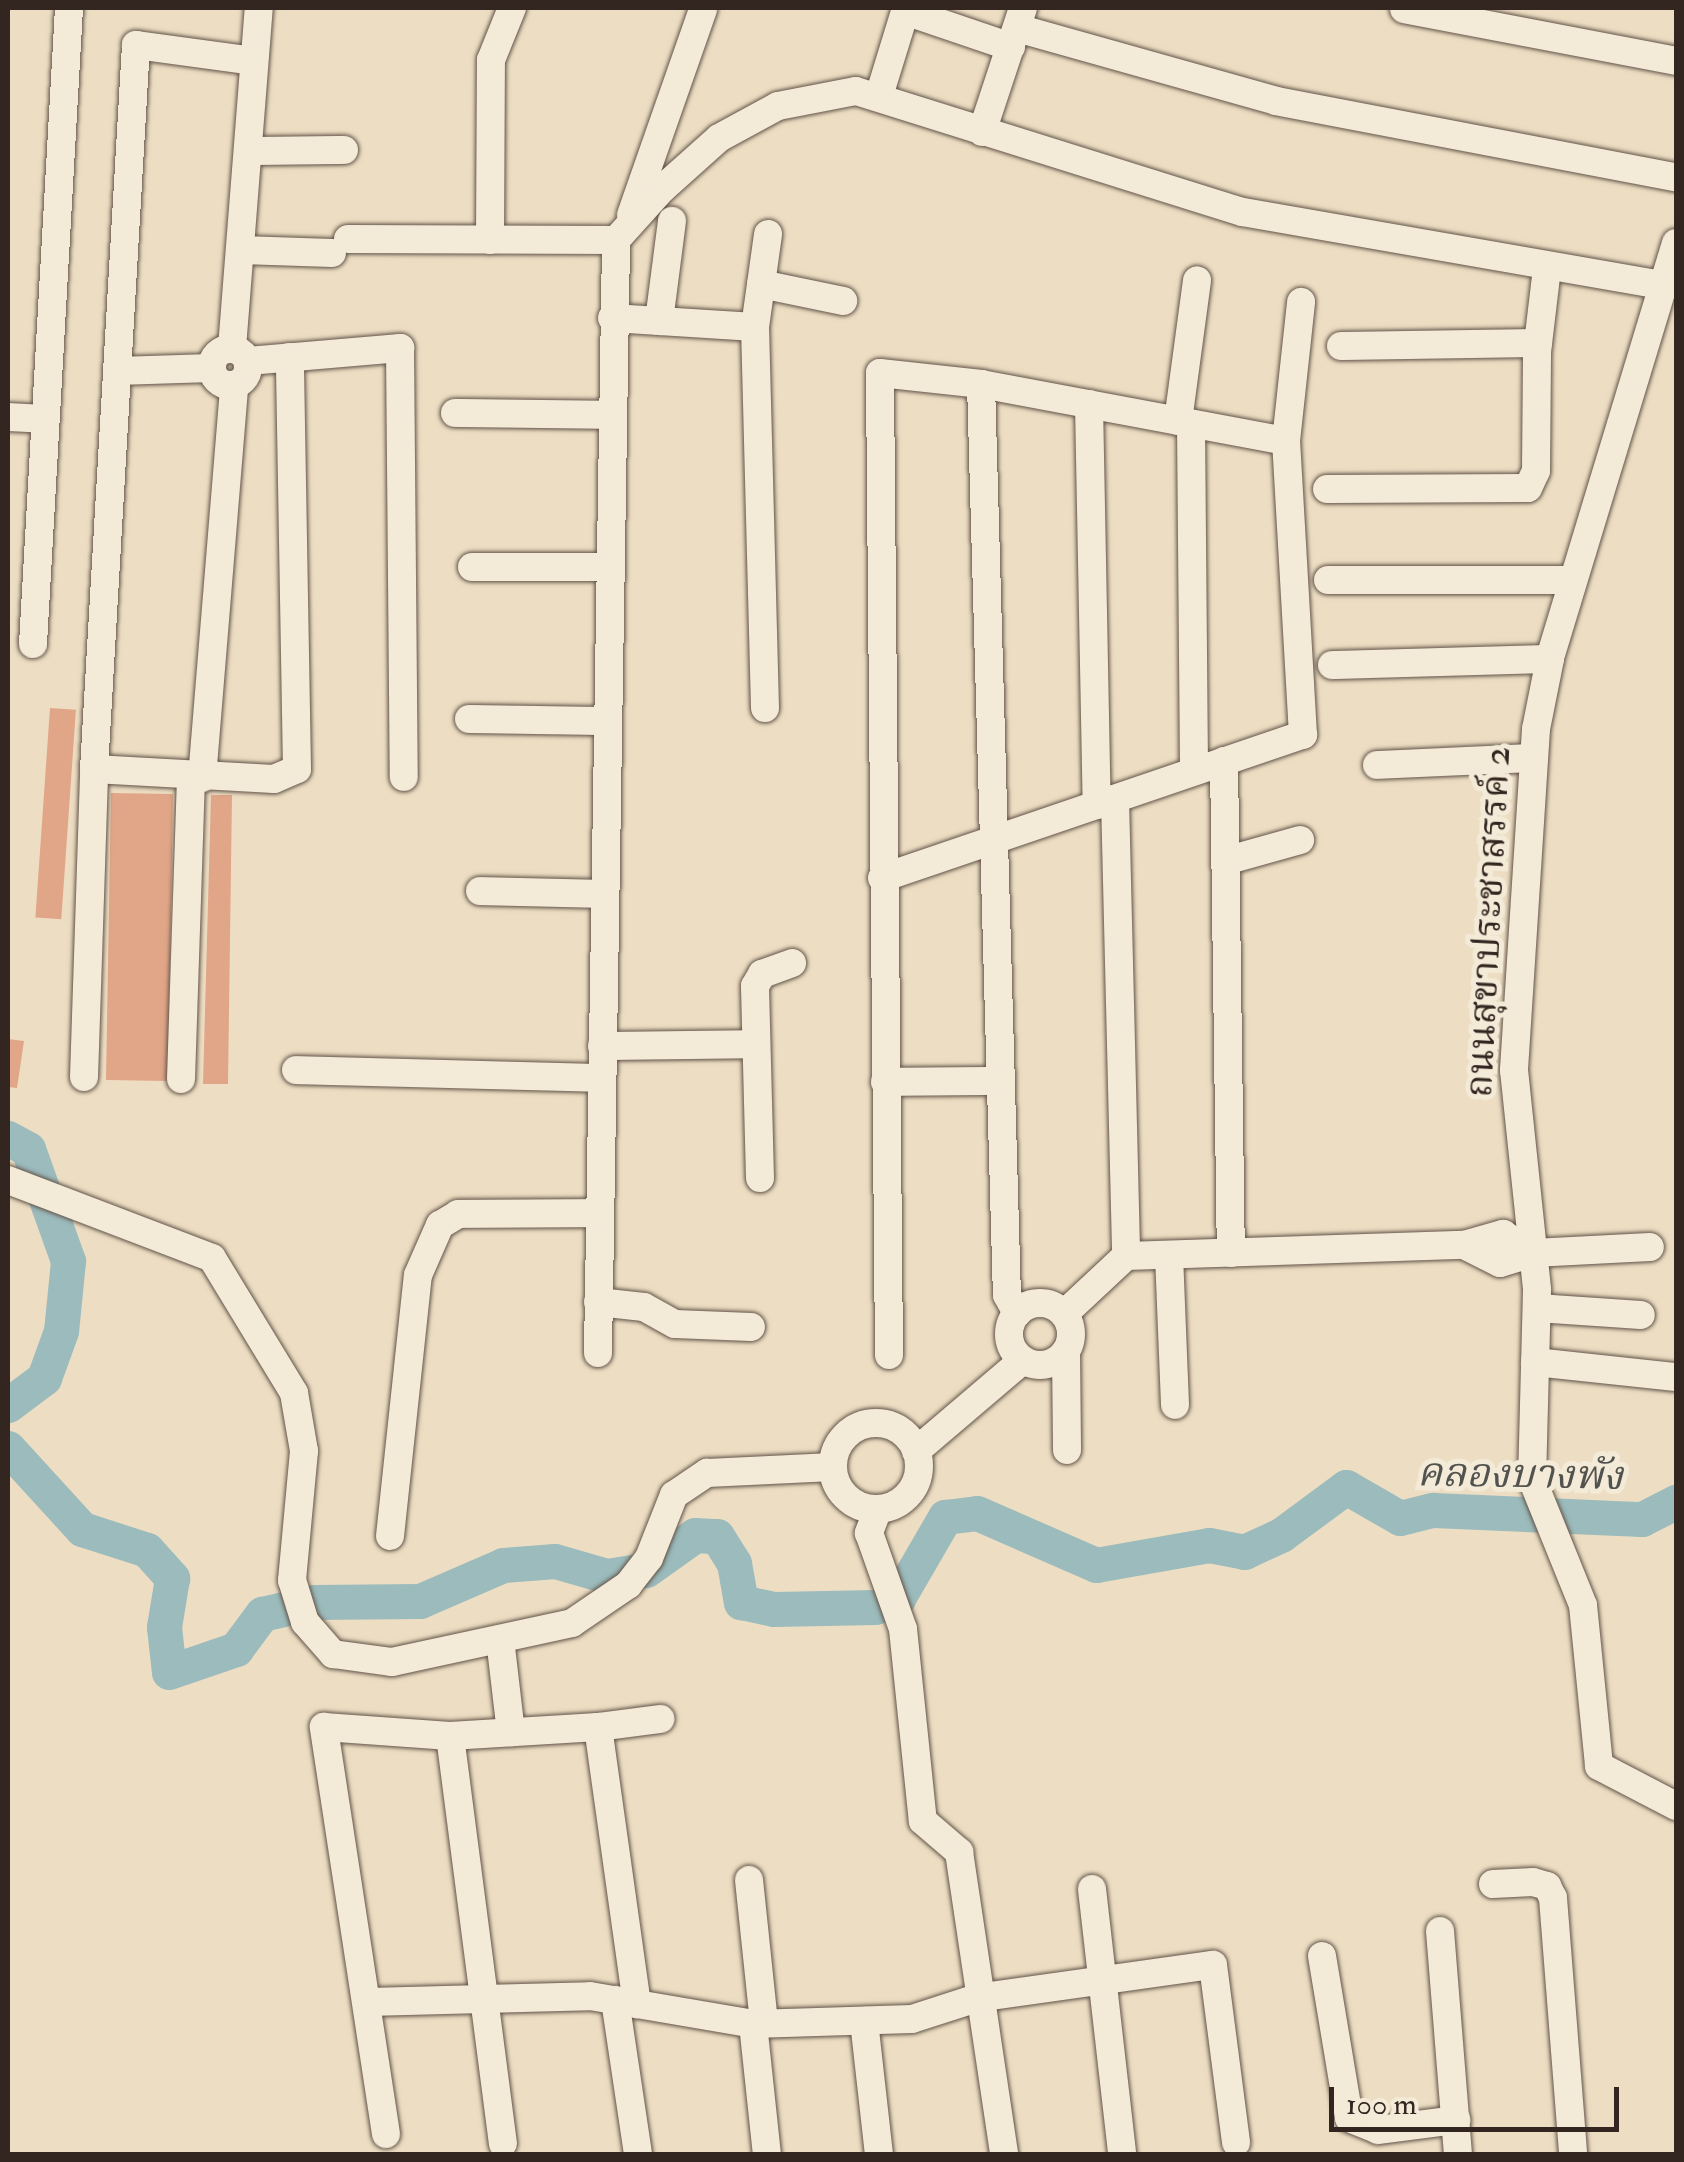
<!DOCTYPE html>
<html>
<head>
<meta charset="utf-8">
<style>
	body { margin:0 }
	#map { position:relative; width:1684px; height:2162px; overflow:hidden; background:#eddec3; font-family:"IM FELL Double Pica","Noto Serif Thai",serif }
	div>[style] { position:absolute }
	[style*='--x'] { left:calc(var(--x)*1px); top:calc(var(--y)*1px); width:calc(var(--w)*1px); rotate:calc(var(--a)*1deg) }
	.river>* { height:35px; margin:-17.5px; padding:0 17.5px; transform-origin:17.5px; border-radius:17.5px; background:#9bbbbc }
	.building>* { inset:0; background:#e1a688; transform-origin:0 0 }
	.roads { filter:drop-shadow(0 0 2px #625348) drop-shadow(0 0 2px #625348) }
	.minor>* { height:28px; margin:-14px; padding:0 14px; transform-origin:14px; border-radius:14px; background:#f3ead8 }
	.minor>.ring { margin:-14px; padding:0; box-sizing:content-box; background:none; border:28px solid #f3ead8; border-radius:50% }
	span { translate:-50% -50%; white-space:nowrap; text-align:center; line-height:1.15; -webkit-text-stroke:10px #f3ead8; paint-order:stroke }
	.street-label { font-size:38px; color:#33251f }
	.water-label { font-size:40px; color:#52524e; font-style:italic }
	.frame { position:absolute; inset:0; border:10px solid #33251f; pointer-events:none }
	.scale { position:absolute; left:1329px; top:2087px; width:290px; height:45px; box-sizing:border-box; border:5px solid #33251f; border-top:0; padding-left:12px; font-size:30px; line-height:35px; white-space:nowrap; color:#33251f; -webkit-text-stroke:8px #f3ead8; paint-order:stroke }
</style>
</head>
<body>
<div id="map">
	<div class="river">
		<i style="--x:8;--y:1138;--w:23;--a:29"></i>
		<i style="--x:28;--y:1149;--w:119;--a:70.3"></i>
		<i style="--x:68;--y:1261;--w:70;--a:95.7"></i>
		<i style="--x:61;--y:1331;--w:50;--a:109.9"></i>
		<i style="--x:44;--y:1378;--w:45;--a:143.1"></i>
		<i style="--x:8;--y:1448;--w:110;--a:47.6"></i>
		<i style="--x:82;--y:1529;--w:68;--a:17.9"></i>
		<i style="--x:147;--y:1550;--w:38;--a:48"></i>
		<i style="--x:172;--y:1578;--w:50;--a:99.3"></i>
		<i style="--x:164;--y:1627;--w:45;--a:83.7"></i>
		<i style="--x:169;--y:1672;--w:71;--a:-18.9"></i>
		<i style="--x:236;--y:1649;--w:44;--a:-53.4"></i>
		<i style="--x:262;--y:1614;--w:53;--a:-13"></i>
		<i style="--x:314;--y:1602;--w:106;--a:-0.5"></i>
		<i style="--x:420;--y:1601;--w:90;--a:-23.4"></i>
		<i style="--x:503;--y:1565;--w:52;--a:-4.4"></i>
		<i style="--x:555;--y:1561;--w:54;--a:16.1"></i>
		<i style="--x:607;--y:1576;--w:39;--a:-9"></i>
		<i style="--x:646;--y:1570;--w:60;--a:-35.5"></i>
		<i style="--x:695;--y:1535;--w:22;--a:3"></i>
		<i style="--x:717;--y:1536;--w:32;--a:58"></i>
		<i style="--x:734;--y:1563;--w:40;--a:80"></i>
		<i style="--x:741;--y:1602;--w:34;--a:12"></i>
		<i style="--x:774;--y:1609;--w:101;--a:-1.1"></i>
		<i style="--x:875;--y:1607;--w:25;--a:-21"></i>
		<i style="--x:898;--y:1598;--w:94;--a:-59.9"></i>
		<i style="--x:945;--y:1517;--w:32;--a:-7"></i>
		<i style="--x:977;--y:1513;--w:130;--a:23.6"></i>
		<i style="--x:1096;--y:1565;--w:115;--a:-10"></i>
		<i style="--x:1209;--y:1545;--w:36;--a:11"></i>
		<i style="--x:1244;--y:1552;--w:41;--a:-24.7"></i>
		<i style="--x:1281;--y:1535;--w:81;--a:-36.4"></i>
		<i style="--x:1346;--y:1487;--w:62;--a:29.9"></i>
		<i style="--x:1400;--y:1518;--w:34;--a:-14"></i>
		<i style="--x:1433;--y:1510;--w:209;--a:2.5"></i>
		<i style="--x:1642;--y:1519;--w:38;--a:-27"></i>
	</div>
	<div class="building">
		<i style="left:50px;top:708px;width:26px;height:210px;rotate:4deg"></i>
		<i style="left:111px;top:793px;width:62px;height:287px;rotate:1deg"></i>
		<i style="clip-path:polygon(211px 795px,232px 795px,228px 1084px,203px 1084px)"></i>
		<i style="clip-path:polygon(8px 1039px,24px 1041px,17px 1088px,8px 1087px)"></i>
	</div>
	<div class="roads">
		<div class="minor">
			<i style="--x:1404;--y:9;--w:277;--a:10.8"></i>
			<i style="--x:905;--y:11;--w:112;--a:18.8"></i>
			<i style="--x:1017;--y:28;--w:269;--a:15.7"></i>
			<i style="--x:1276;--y:101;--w:407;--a:10.8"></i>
			<i style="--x:879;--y:96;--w:92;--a:-72.9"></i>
			<i style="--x:982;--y:132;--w:131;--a:-71.7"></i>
			<i style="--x:249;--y:151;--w:95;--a:-0.6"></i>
			<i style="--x:631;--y:215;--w:218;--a:-70.7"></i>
			<i style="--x:348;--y:239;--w:268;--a:0.2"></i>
			<i style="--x:490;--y:240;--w:180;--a:-89.7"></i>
			<i style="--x:491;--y:60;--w:56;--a:-68"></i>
			<i style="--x:1676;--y:243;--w:435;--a:106.9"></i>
			<i style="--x:1550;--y:659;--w:71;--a:101.3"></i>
			<i style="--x:1536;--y:729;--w:342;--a:93.7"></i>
			<i style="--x:1514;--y:1070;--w:221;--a:84"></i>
			<i style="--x:1537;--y:1290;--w:189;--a:91.5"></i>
			<i style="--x:1532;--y:1479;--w:136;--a:68"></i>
			<i style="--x:1583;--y:1605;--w:162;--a:84.3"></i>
			<i style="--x:1599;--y:1766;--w:87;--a:27.5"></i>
			<i style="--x:241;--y:250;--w:91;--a:1.9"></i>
			<i style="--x:761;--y:284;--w:84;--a:11.7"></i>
			<i style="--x:612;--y:318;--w:143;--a:3.6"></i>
			<i style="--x:659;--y:321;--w:101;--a:-82.6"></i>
			<i style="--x:1341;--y:346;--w:197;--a:-0.9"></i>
			<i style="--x:232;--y:348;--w:341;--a:-85.5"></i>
			<i class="ring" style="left:212px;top:349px;width:8px;height:8px"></i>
			<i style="--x:248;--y:361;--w:153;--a:-4.9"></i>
			<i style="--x:400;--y:348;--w:429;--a:89.5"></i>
			<i style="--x:117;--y:371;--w:95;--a:-1.8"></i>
			<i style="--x:981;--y:384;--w:911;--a:88.37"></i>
			<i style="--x:1007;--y:1295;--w:21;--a:61"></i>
			<i style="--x:1089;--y:404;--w:401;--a:88.9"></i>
			<i style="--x:455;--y:413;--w:154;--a:0.7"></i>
			<i style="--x:8;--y:417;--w:36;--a:3"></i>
			<i style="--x:1178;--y:421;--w:142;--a:-82.3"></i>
			<i style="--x:1191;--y:424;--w:347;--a:89.5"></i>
			<i style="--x:1327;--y:489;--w:201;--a:-0.3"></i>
			<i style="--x:1528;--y:488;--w:19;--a:-65"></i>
			<i style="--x:1536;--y:471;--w:119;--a:-89.5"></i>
			<i style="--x:1537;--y:352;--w:85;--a:-83.2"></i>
			<i style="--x:472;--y:567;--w:135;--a:0"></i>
			<i style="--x:1328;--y:580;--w:243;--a:0"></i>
			<i style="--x:33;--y:644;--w:637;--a:-86.76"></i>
			<i style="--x:1332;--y:665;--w:218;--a:-1.6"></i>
			<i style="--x:765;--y:708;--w:381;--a:-91.5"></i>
			<i style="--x:755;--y:327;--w:94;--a:-82"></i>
			<i style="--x:469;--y:719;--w:134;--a:0.9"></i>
			<i style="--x:1224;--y:761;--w:492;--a:89.2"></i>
			<i style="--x:1377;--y:765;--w:157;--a:-2.6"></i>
			<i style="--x:94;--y:769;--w:180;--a:3.2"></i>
			<i style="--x:274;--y:779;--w:25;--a:-23"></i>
			<i style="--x:297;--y:769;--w:412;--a:-91"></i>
			<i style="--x:202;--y:778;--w:394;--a:-85.3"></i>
			<i style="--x:1115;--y:799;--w:457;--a:88.6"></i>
			<i style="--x:1225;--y:861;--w:78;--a:-15.6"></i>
			<i style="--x:882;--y:878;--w:445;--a:-18.8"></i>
			<i style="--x:1303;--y:735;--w:294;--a:-93.3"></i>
			<i style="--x:1286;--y:441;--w:140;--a:-83.8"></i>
			<i style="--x:480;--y:891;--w:122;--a:1.4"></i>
			<i style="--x:602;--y:1046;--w:153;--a:-0.7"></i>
			<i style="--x:296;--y:1070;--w:306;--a:1.5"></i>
			<i style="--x:84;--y:1077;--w:308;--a:-88.1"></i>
			<i style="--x:94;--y:769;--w:725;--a:-86.68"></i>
			<i style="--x:136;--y:45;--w:119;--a:7.7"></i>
			<i style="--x:181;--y:1079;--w:302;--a:-88.1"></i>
			<i style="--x:885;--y:1082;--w:116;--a:-0.5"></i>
			<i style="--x:760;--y:1178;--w:192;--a:-91.5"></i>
			<i style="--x:755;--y:986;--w:14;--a:-60"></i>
			<i style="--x:762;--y:974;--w:32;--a:-20"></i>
			<i style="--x:8;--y:1180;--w:218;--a:20.9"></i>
			<i style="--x:212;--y:1258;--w:158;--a:58.7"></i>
			<i style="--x:294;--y:1393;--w:59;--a:80.2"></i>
			<i style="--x:304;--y:1451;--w:130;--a:95.3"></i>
			<i style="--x:292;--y:1580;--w:44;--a:72.8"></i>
			<i style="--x:305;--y:1622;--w:43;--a:48.8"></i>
			<i style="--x:333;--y:1654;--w:60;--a:7.7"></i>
			<i style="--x:392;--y:1662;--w:184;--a:-12.2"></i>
			<i style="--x:572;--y:1623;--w:68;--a:-34.2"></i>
			<i style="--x:628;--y:1585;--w:34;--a:-52"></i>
			<i style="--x:649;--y:1558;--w:68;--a:-68.4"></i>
			<i style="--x:674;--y:1495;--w:40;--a:-34"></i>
			<i style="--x:707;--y:1473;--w:126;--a:-2.7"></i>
			<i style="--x:1464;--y:1245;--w:40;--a:26.6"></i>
			<i style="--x:1500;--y:1263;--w:34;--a:-17"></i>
			<i style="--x:1533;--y:1253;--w:117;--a:-2.9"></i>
			<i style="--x:1169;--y:1255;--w:150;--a:87.7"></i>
			<i style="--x:598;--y:1302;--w:46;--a:6.2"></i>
			<i style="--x:644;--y:1307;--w:35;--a:29"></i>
			<i style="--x:675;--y:1324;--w:76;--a:2.3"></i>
			<i class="ring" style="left:1009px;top:1303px;width:34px;height:34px"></i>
			<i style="--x:1537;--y:1308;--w:104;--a:3.9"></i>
			<i style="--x:1064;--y:1314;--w:85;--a:-43.1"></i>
			<i style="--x:1126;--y:1256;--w:338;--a:-1.9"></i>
			<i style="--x:1464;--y:1245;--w:41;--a:-15.8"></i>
			<i style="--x:1503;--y:1234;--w:36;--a:32"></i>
			<i style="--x:1066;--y:1351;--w:99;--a:89.4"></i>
			<i style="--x:598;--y:1353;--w:1113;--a:-89.07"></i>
			<i style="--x:616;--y:240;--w:69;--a:-48"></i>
			<i style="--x:662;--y:189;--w:76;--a:-41.8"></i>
			<i style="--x:719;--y:138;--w:67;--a:-28.5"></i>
			<i style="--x:778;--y:106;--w:79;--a:-10.9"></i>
			<i style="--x:856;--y:91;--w:405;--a:17.4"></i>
			<i style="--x:1243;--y:212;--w:426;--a:9.9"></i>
			<i style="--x:889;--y:1355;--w:982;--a:-90.53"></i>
			<i style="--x:880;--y:373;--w:102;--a:6.2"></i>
			<i style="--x:981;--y:384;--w:310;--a:10.6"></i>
			<i style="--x:1535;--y:1362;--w:142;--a:6.1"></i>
			<i class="ring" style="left:833px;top:1423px;width:58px;height:58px"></i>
			<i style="--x:916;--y:1451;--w:140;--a:-40.4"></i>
			<i style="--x:878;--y:1509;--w:26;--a:111"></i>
			<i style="--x:869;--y:1533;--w:102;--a:70.5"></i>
			<i style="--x:903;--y:1629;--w:193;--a:84.1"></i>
			<i style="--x:923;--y:1821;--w:48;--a:40.7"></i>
			<i style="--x:959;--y:1852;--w:305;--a:81.5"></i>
			<i style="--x:390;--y:1536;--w:262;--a:-83.9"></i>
			<i style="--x:418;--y:1275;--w:55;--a:-66.3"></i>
			<i style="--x:440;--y:1225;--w:21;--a:-31"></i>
			<i style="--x:458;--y:1214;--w:141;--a:-0.4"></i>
			<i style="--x:500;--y:1639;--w:94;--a:83.3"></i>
			<i style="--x:598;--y:1727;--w:63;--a:-7.4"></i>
			<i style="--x:450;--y:1736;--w:411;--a:82.6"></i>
			<i style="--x:749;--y:1880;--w:144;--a:84"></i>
			<i style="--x:1493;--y:1884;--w:40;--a:-2.9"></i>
			<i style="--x:1533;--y:1882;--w:15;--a:16"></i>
			<i style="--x:1547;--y:1886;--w:13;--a:63"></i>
			<i style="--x:1553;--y:1898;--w:257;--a:85.5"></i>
			<i style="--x:1092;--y:1889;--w:267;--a:83.5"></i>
			<i style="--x:1440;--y:1931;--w:224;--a:85.4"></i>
			<i style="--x:1322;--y:1956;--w:164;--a:80.5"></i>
			<i style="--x:1349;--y:2118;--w:31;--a:22"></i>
			<i style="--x:1378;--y:2130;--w:79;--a:-7.3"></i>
			<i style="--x:615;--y:2000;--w:156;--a:81.5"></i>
			<i style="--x:368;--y:2002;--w:222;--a:-1.5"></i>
			<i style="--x:590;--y:1996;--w:165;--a:9.7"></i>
			<i style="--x:753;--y:2024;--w:159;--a:-1.8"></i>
			<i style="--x:912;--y:2019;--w:68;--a:-17.9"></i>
			<i style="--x:977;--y:1998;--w:238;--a:-8"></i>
			<i style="--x:1213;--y:1965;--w:179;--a:82.6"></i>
			<i style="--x:864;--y:2021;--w:134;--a:83.6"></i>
			<i style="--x:753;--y:2024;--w:131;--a:83.9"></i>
			<i style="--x:386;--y:2134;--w:412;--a:-98.7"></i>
			<i style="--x:324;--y:1727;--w:126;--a:4.1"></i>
			<i style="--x:450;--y:1736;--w:148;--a:-3.5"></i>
			<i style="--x:598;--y:1727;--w:280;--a:82"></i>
		</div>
	</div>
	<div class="street-label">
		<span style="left:1489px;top:922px;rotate:-87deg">ถนนสุขาประชาสรรค์ 2</span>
	</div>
	<div class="water-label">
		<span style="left:1520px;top:1475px;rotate:1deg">คลองบางพัง</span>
	</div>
	<div class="frame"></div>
	<div class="scale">100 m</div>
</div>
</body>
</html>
